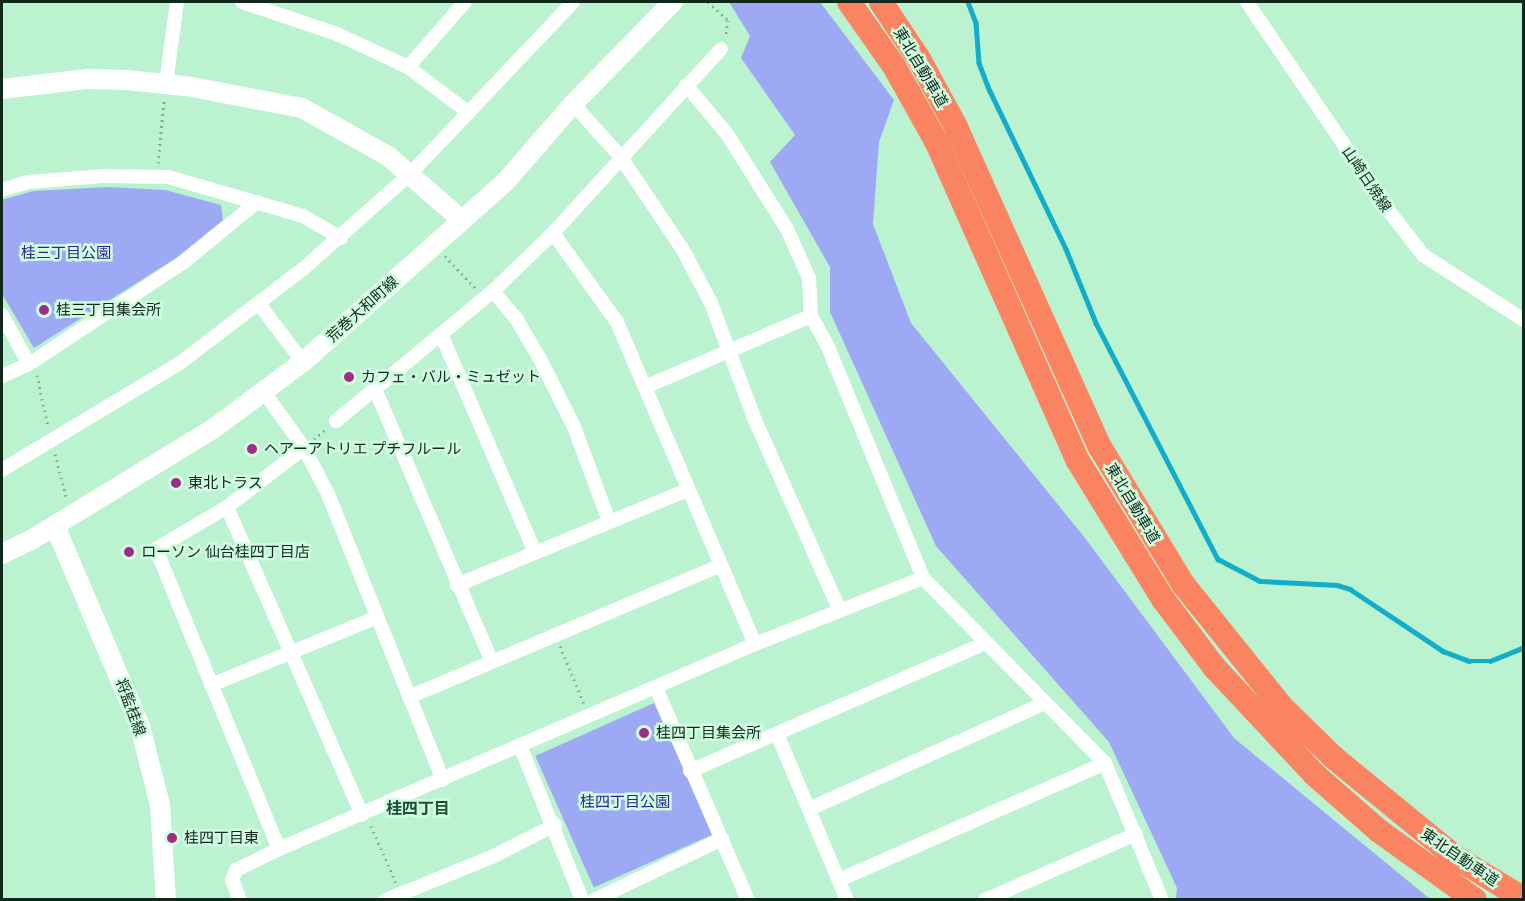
<!DOCTYPE html>
<html>
<head>
<meta charset="utf-8">
<style>
	body { margin:0 }
	#map { position:relative; width:1525px; height:901px; overflow:hidden; background:#bbf2cf; font-family:"Public Sans","Noto Sans JP",sans-serif }
	div>[style] { position:absolute }
	[style*='--x'] { left:calc(var(--x)*1px); top:calc(var(--y)*1px); width:calc(var(--w)*1px); rotate:calc(var(--a)*1deg) }
	.green>* { inset:0; background:#9da9f5; transform-origin:0 0 }
	.stream>* { height:4.5px; margin:-2.25px; padding:0 2.25px; transform-origin:2.25px; border-radius:2.25px; background:#12adcb }
	.path>* { height:3px; margin-top:-1.5px; transform-origin:0; background:repeating-linear-gradient(90deg,#81ad91 0 1.5px,transparent 0 6px) }
	.street>* { height:14px; margin:-7px; padding:0 7px; transform-origin:7px; border-radius:7px; background:#fff }
	.secondary>* { height:20px; margin:-10px; padding:0 10px; transform-origin:10px; border-radius:10px; background:#fff }
	.highway>* { height:24px; margin:-12px; padding:0 12px; transform-origin:12px; border-radius:12px; background:#fa8361 }
	.dots>* { width:16px; height:16px; translate:-50% -50%; box-sizing:border-box; border:3px solid #d0fde0; border-radius:50% }
	span { translate:-50% -50%; white-space:nowrap; text-align:center; line-height:1.15; -webkit-text-stroke:5px #d0fde0; paint-order:stroke }
	.street-label { font-size:15px; color:#11271a }
	.park-label { font-size:15px; color:#2e2399 }
	.poi-label { font-size:15px; color:#11271a }
	.left { translate:0 -50%; text-align:left }
	.neighbourhood-label { font-size:16px; color:#1d5235; font-weight:700 }
	.frame { position:absolute; inset:0; border:3px solid #11271a; pointer-events:none }
</style>
</head>
<body>
<div id="map">
	<div class="green">
		<i style="clip-path:polygon(729px 2px,820px 2px,894px 100px,879px 142px,873px 224px,911px 323px,1085px 538px,1234px 738px,1430px 899px,1176px 899px,1177px 888px,1109px 742px,936px 546px,830px 312px,830px 267px,770px 162px,795px 135px,741px 58px,750px 36px)"></i>
		<i style="clip-path:polygon(108px 187px,165px 190px,221px 205px,223px 220px,176px 258px,34px 348px,2px 294px,2px 200px,33px 191px)"></i>
		<i style="left:654px;top:703px;width:144px;height:130px;rotate:66deg"></i>
	</div>
	<div class="stream">
		<i style="--x:968;--y:2;--w:22;--a:69"></i>
		<i style="--x:976;--y:23;--w:40;--a:85.7"></i>
		<i style="--x:979;--y:63;--w:30;--a:69"></i>
		<i style="--x:990;--y:91;--w:175;--a:64.3"></i>
		<i style="--x:1066;--y:249;--w:80;--a:67.9"></i>
		<i style="--x:1096;--y:323;--w:266;--a:62.7"></i>
		<i style="--x:1218;--y:559;--w:47;--a:27.6"></i>
		<i style="--x:1260;--y:581;--w:77;--a:3"></i>
		<i style="--x:1337;--y:585;--w:14;--a:17"></i>
		<i style="--x:1350;--y:589;--w:112;--a:33.7"></i>
		<i style="--x:1443;--y:651;--w:28;--a:21"></i>
		<i style="--x:1469;--y:661;--w:21;--a:0"></i>
		<i style="--x:1490;--y:661;--w:37;--a:-22"></i>
	</div>
	<div class="path">
		<i style="--x:708;--y:2;--w:27;--a:42"></i>
		<i style="--x:728;--y:20;--w:16;--a:97"></i>
		<i style="--x:158;--y:163;--w:62;--a:-84.5"></i>
		<i style="--x:445;--y:256;--w:44;--a:46.8"></i>
		<i style="--x:37;--y:375;--w:53;--a:78.1"></i>
		<i style="--x:314;--y:439;--w:14;--a:-39"></i>
		<i style="--x:55;--y:454;--w:48;--a:75.4"></i>
		<i style="--x:560;--y:646;--w:63;--a:67.5"></i>
		<i style="--x:371;--y:826;--w:62;--a:66.3"></i>
	</div>
	<div class="street">
		<i style="--x:242;--y:2;--w:100;--a:18.6"></i>
		<i style="--x:337;--y:34;--w:78;--a:24.9"></i>
		<i style="--x:408;--y:67;--w:76;--a:37"></i>
		<i style="--x:1247;--y:2;--w:258;--a:55.8"></i>
		<i style="--x:1392;--y:215;--w:51;--a:52.2"></i>
		<i style="--x:1423;--y:255;--w:120;--a:32.8"></i>
		<i style="--x:408;--y:67;--w:86;--a:-48.8"></i>
		<i style="--x:166;--y:84;--w:83;--a:-82.4"></i>
		<i style="--x:686;--y:85;--w:64;--a:50.1"></i>
		<i style="--x:727;--y:134;--w:112;--a:57.7"></i>
		<i style="--x:787;--y:229;--w:54;--a:65.8"></i>
		<i style="--x:809;--y:278;--w:38;--a:87"></i>
		<i style="--x:811;--y:316;--w:35;--a:61"></i>
		<i style="--x:828;--y:347;--w:250;--a:67.6"></i>
		<i style="--x:923;--y:578;--w:260;--a:45.5"></i>
		<i style="--x:1105;--y:763;--w:148;--a:67.4"></i>
		<i style="--x:573;--y:104;--w:70;--a:47.9"></i>
		<i style="--x:620;--y:156;--w:113;--a:56.2"></i>
		<i style="--x:683;--y:250;--w:60;--a:62.2"></i>
		<i style="--x:711;--y:303;--w:125;--a:69.4"></i>
		<i style="--x:755;--y:420;--w:209;--a:66"></i>
		<i style="--x:2;--y:190;--w:28;--a:-17"></i>
		<i style="--x:29;--y:182;--w:75;--a:-4.6"></i>
		<i style="--x:104;--y:176;--w:64;--a:0.9"></i>
		<i style="--x:168;--y:177;--w:141;--a:16.1"></i>
		<i style="--x:303;--y:216;--w:44;--a:30.1"></i>
		<i style="--x:553;--y:233;--w:110;--a:54.3"></i>
		<i style="--x:617;--y:322;--w:350;--a:66.8"></i>
		<i style="--x:493;--y:291;--w:38;--a:50"></i>
		<i style="--x:517;--y:320;--w:45;--a:59.5"></i>
		<i style="--x:540;--y:359;--w:76;--a:63.4"></i>
		<i style="--x:574;--y:427;--w:100;--a:69.6"></i>
		<i style="--x:258;--y:303;--w:74;--a:52.7"></i>
		<i style="--x:2;--y:315;--w:56;--a:61.1"></i>
		<i style="--x:441;--y:334;--w:237;--a:66.7"></i>
		<i style="--x:2;--y:376;--w:30;--a:-24"></i>
		<i style="--x:29;--y:364;--w:187;--a:-33.4"></i>
		<i style="--x:185;--y:261;--w:93;--a:-39.3"></i>
		<i style="--x:645;--y:387;--w:181;--a:-23.2"></i>
		<i style="--x:375;--y:389;--w:294;--a:66.8"></i>
		<i style="--x:264;--y:392;--w:69;--a:54.5"></i>
		<i style="--x:304;--y:448;--w:52;--a:62.4"></i>
		<i style="--x:328;--y:494;--w:308;--a:68.1"></i>
		<i style="--x:336;--y:421;--w:204;--a:-39.6"></i>
		<i style="--x:493;--y:291;--w:83;--a:-44"></i>
		<i style="--x:553;--y:233;--w:249;--a:-47.6"></i>
		<i style="--x:2;--y:470;--w:208;--a:-31"></i>
		<i style="--x:180;--y:363;--w:155;--a:-37.4"></i>
		<i style="--x:303;--y:269;--w:142;--a:-41.6"></i>
		<i style="--x:409;--y:175;--w:238;--a:-46.5"></i>
		<i style="--x:227;--y:507;--w:336;--a:66.3"></i>
		<i style="--x:457;--y:585;--w:250;--a:-22.4"></i>
		<i style="--x:211;--y:685;--w:177;--a:-22.2"></i>
		<i style="--x:657;--y:690;--w:229;--a:66.6"></i>
		<i style="--x:409;--y:697;--w:337;--a:-22.9"></i>
		<i style="--x:778;--y:736;--w:178;--a:67.2"></i>
		<i style="--x:521;--y:748;--w:164;--a:68.1"></i>
		<i style="--x:690;--y:771;--w:320;--a:-23.4"></i>
		<i style="--x:809;--y:809;--w:259;--a:-24.2"></i>
		<i style="--x:279;--y:849;--w:324;--a:-112.3"></i>
		<i style="--x:156;--y:549;--w:82;--a:-30.6"></i>
		<i style="--x:227;--y:507;--w:97;--a:-37.5"></i>
		<i style="--x:839;--y:880;--w:291;--a:-23.7"></i>
		<i style="--x:240;--y:900;--w:22;--a:-112"></i>
		<i style="--x:232;--y:880;--w:11;--a:-68"></i>
		<i style="--x:236;--y:870;--w:48;--a:-26"></i>
		<i style="--x:279;--y:849;--w:518;--a:-23.3"></i>
		<i style="--x:755;--y:644;--w:180;--a:-21.4"></i>
		<i style="--x:386;--y:900;--w:114;--a:-22.1"></i>
		<i style="--x:492;--y:857;--w:71;--a:-26.9"></i>
		<i style="--x:594;--y:900;--w:142;--a:-25.5"></i>
		<i style="--x:985;--y:900;--w:165;--a:-23.6"></i>
	</div>
	<div class="secondary">
		<i style="--x:2;--y:89;--w:86;--a:-6.7"></i>
		<i style="--x:87;--y:79;--w:40;--a:1.4"></i>
		<i style="--x:127;--y:80;--w:65;--a:6.1"></i>
		<i style="--x:192;--y:87;--w:112;--a:10.8"></i>
		<i style="--x:302;--y:108;--w:98;--a:29.2"></i>
		<i style="--x:388;--y:156;--w:98;--a:40.9"></i>
		<i style="--x:55;--y:526;--w:217;--a:67"></i>
		<i style="--x:140;--y:726;--w:81;--a:75.8"></i>
		<i style="--x:160;--y:805;--w:95;--a:86.4"></i>
		<i style="--x:2;--y:554;--w:32;--a:-26"></i>
		<i style="--x:31;--y:540;--w:213;--a:-31.4"></i>
		<i style="--x:213;--y:429;--w:112;--a:-36.7"></i>
		<i style="--x:303;--y:362;--w:273;--a:-41.7"></i>
		<i style="--x:507;--y:180;--w:101;--a:-49"></i>
		<i style="--x:573;--y:104;--w:143;--a:-45.6"></i>
	</div>
	<div class="highway">
		<i style="--x:849;--y:2;--w:78;--a:54.9"></i>
		<i style="--x:894;--y:66;--w:86;--a:60.8"></i>
		<i style="--x:936;--y:141;--w:350;--a:66.1"></i>
		<i style="--x:1078;--y:461;--w:162;--a:58.4"></i>
		<i style="--x:1163;--y:599;--w:85;--a:53.1"></i>
		<i style="--x:1214;--y:667;--w:148;--a:46.9"></i>
		<i style="--x:1315;--y:775;--w:85;--a:41.2"></i>
		<i style="--x:1379;--y:831;--w:118;--a:35.7"></i>
		<i style="--x:881;--y:2;--w:69;--a:56.3"></i>
		<i style="--x:919;--y:59;--w:75;--a:61.4"></i>
		<i style="--x:955;--y:125;--w:353;--a:65.8"></i>
		<i style="--x:1100;--y:447;--w:160;--a:58.8"></i>
		<i style="--x:1183;--y:584;--w:156;--a:51.2"></i>
		<i style="--x:1281;--y:706;--w:73;--a:44.4"></i>
		<i style="--x:1333;--y:757;--w:158;--a:39.3"></i>
		<i style="--x:1455;--y:857;--w:81;--a:31.3"></i>
	</div>
	<div class="dots">
		<i style="left:44px;top:310px;background:#9e2c88"></i>
		<i style="left:349px;top:377px;background:#9e2c88"></i>
		<i style="left:252px;top:449px;background:#9e2c88"></i>
		<i style="left:176px;top:483px;background:#9e2c88"></i>
		<i style="left:129px;top:552px;background:#9e2c88"></i>
		<i style="left:644px;top:733px;background:#9e2c88"></i>
		<i style="left:172px;top:838px;background:#9e2c88"></i>
	</div>
	<div class="street-label">
		<span style="left:921px;top:67px;rotate:59deg">東北自動車道</span>
		<span style="left:1367px;top:179px;rotate:56deg">山崎日焼線</span>
		<span style="left:362px;top:309px;rotate:-42deg">荒巻大和町線</span>
		<span style="left:1133px;top:503px;rotate:59deg">東北自動車道</span>
		<span style="left:131px;top:707px;rotate:70deg">将監桂線</span>
		<span style="left:1460px;top:857px;rotate:34deg">東北自動車道</span>
	</div>
	<div class="park-label">
		<span style="left:66px;top:253px">桂三丁目公園</span>
		<span style="left:625px;top:802px">桂四丁目公園</span>
	</div>
	<div class="poi-label">
		<span class="left" style="left:56px;top:310px">桂三丁目集会所</span>
		<span class="left" style="left:361px;top:377px">カフェ・バル・ミュゼット</span>
		<span class="left" style="left:264px;top:449px">ヘアーアトリエ プチフルール</span>
		<span class="left" style="left:188px;top:483px">東北トラス</span>
		<span class="left" style="left:141px;top:552px">ローソン 仙台桂四丁目店</span>
		<span class="left" style="left:656px;top:733px">桂四丁目集会所</span>
		<span class="left" style="left:184px;top:838px">桂四丁目東</span>
	</div>
	<div class="neighbourhood-label">
		<span style="left:418px;top:809px">桂四丁目</span>
	</div>
	<div class="frame"></div>
</div>
</body>
</html>
